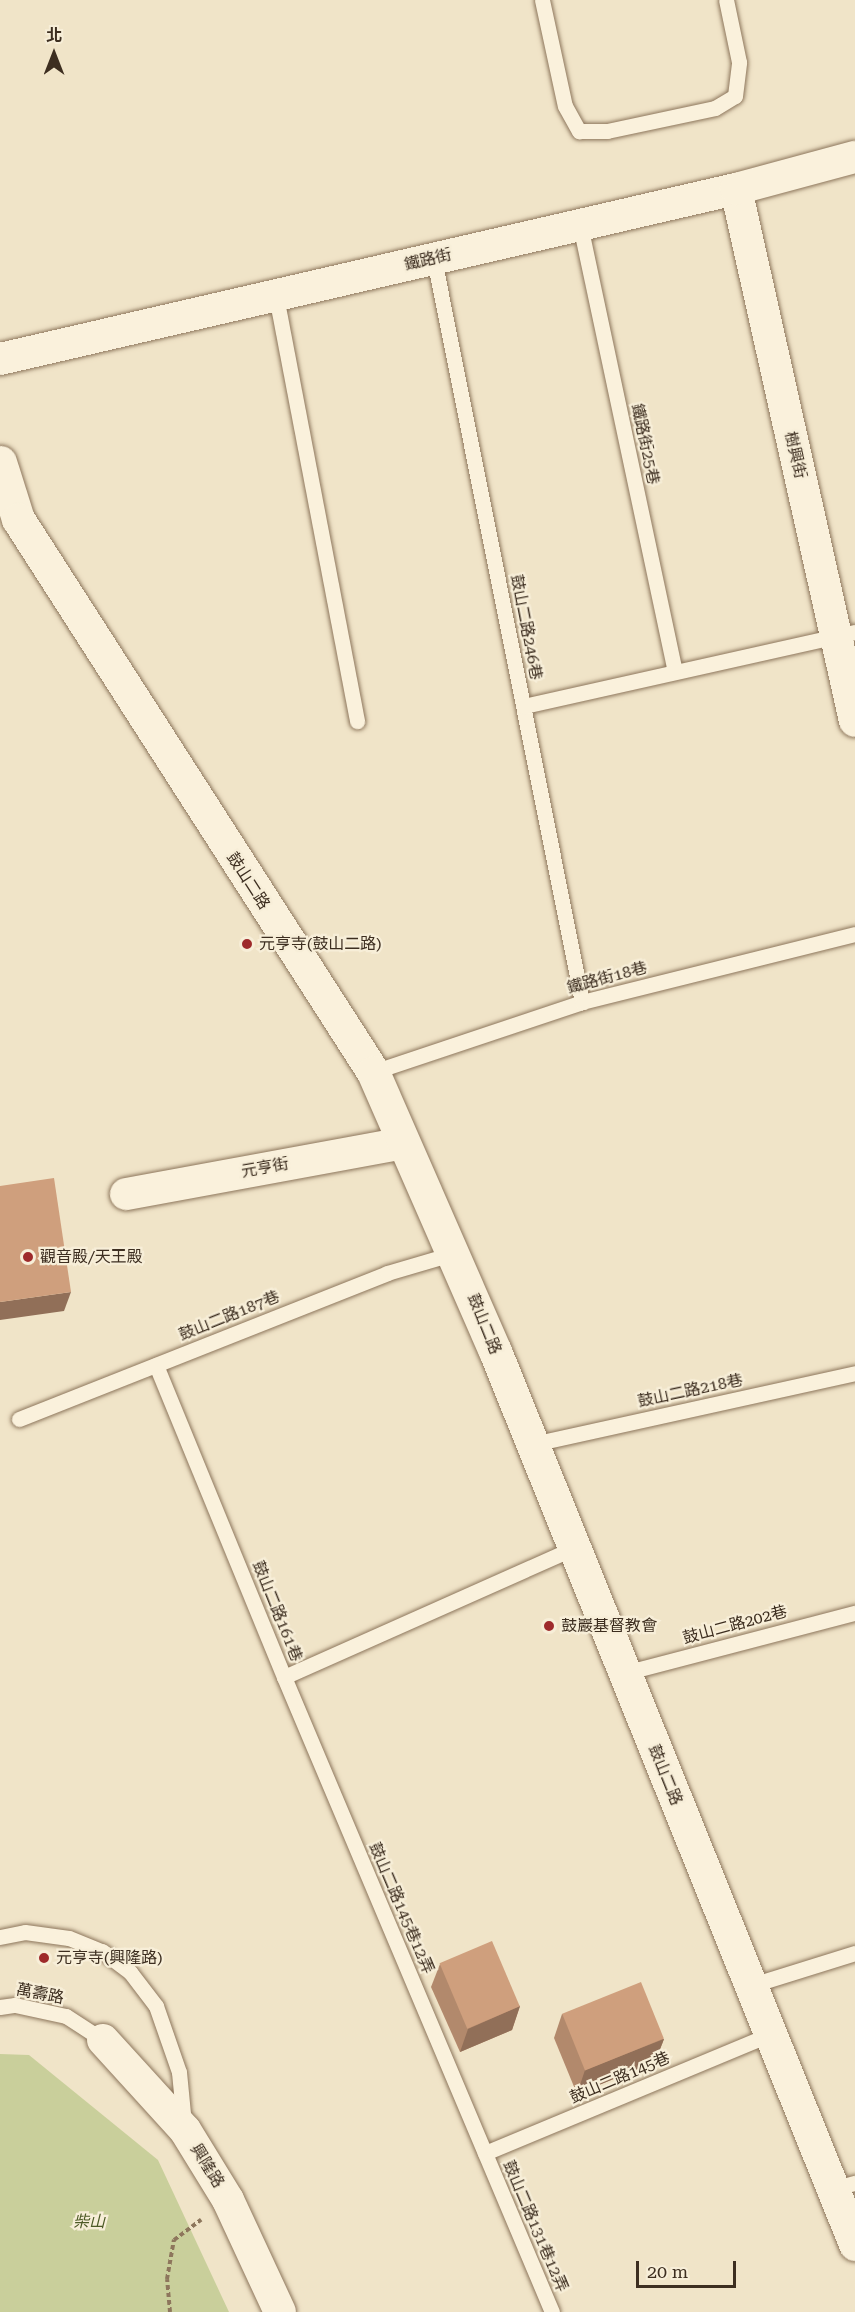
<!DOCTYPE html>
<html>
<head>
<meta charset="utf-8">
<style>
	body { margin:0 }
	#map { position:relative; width:855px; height:2312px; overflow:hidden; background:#f0e4c8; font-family:"Roboto Serif","Noto Sans TC",serif }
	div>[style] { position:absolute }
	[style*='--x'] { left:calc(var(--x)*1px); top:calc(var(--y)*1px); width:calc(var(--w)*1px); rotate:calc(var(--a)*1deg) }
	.green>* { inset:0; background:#c9cf9b }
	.path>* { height:4px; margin-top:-2px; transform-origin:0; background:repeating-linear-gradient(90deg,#8d765c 0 4.5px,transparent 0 7.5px) }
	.roads { filter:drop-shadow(0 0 2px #8d765c) drop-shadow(0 0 2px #8d765c) }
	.service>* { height:15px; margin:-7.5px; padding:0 7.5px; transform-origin:7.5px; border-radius:7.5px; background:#faf1dc }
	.minor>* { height:32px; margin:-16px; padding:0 16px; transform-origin:16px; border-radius:16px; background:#faf1dc }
	.tertiary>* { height:33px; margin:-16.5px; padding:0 16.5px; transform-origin:16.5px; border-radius:16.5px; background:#faf1dc }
	.wall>* { inset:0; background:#b2896c }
	.shaded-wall>* { inset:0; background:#916f58 }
	.building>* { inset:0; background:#cf9f7d; transform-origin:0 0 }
	.dots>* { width:16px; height:16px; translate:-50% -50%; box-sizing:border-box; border:3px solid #f7eed8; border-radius:50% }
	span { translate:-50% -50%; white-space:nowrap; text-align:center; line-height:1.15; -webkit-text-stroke:4.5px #f7eed8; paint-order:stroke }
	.street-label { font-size:16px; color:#3d2e20 }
	.poi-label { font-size:16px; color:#3d2e20 }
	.left { translate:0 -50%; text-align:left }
	.park-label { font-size:16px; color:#4d5a26; font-style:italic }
	.north { position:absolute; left:24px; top:24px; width:60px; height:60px; -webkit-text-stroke:4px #f7eed8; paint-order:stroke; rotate:0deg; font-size:16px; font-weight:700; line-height:24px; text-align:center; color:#3d2e20 }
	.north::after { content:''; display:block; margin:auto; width:21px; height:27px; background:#3d2e20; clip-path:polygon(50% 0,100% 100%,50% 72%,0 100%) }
	.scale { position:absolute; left:636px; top:2261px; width:100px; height:27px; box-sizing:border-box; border:3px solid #3d2e20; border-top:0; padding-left:8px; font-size:18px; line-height:21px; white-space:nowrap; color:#3d2e20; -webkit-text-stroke:4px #f7eed8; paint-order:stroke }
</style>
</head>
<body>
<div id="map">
	<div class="green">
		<i style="clip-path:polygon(0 2054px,29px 2055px,158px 2160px,229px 2312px,0 2312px)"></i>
	</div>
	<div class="path">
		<i style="--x:170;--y:2312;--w:33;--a:-95"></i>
		<i style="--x:167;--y:2279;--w:40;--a:-80"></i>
		<i style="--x:174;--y:2240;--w:34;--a:-37"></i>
	</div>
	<div class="roads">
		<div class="service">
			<i style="--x:542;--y:0;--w:108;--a:77.8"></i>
			<i style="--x:565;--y:106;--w:29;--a:61"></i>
			<i style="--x:579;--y:131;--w:28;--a:0"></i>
			<i style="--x:607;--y:131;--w:110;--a:-12"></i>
			<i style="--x:715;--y:108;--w:23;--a:-31"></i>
			<i style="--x:735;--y:96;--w:34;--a:-83"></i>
			<i style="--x:739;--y:62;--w:63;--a:-101.8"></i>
			<i style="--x:580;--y:225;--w:456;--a:78"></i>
			<i style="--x:434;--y:259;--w:758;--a:78.73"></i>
			<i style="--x:276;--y:296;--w:433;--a:79.2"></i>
			<i style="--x:524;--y:706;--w:339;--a:-12.6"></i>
			<i style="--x:373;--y:1072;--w:220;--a:-18.5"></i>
			<i style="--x:582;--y:1002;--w:281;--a:-14"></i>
			<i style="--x:156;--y:1365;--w:337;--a:67.7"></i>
			<i style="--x:284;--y:1677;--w:317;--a:-24"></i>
			<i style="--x:19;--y:1419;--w:396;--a:-21.6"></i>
			<i style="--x:387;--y:1273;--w:71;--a:-16.4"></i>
			<i style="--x:533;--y:1444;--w:330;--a:-12.4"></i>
			<i style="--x:624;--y:1673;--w:239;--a:-14.6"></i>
			<i style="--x:284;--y:1677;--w:689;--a:67.12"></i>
			<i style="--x:0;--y:1937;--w:25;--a:-11"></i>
			<i style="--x:25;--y:1932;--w:44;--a:7.8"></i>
			<i style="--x:69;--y:1938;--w:35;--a:22"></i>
			<i style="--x:102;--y:1951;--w:35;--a:37"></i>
			<i style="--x:130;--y:1972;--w:43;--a:52.6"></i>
			<i style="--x:156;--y:2006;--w:70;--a:70.8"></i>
			<i style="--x:179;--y:2072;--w:52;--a:84.5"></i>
			<i style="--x:749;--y:1986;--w:111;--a:-17.3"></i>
			<i style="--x:0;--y:2007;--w:15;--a:-8"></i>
			<i style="--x:15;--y:2005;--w:52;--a:12.2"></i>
			<i style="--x:66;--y:2016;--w:44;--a:33"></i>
			<i style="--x:485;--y:2153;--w:307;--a:-22.6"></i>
			<i style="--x:832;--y:2189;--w:24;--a:-15"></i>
		</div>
		<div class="minor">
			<i style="--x:736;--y:189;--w:545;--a:77.39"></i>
			<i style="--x:0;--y:359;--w:755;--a:-13.01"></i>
			<i style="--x:736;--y:189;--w:123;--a:-15.1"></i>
			<i style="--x:126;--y:1194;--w:282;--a:-10.4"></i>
			<i style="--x:103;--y:2040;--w:122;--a:47.7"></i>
			<i style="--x:185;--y:2130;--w:82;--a:58.4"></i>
			<i style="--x:228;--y:2200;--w:123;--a:65.1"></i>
		</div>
		<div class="tertiary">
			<i style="--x:0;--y:462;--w:60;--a:72.5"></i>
			<i style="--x:18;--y:519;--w:657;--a:57.3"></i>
			<i style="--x:373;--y:1072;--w:305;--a:66.4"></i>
			<i style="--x:495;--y:1351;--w:963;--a:68.04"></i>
		</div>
	</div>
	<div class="wall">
		<i style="clip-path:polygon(440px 1964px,520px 2006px,512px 2030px,460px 2052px,431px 1987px)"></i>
		<i style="clip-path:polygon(562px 2014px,664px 2039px,655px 2062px,577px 2094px,554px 2038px)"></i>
	</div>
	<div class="shaded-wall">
		<i style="clip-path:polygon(71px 1292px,64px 1311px,0 1320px,0 1302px)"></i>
		<i style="clip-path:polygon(520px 2006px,512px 2030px,460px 2052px,468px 2029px)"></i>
		<i style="clip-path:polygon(664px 2039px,655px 2062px,577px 2094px,585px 2070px)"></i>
	</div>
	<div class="building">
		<i style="clip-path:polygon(54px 1178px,71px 1292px,0 1302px,0 1186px)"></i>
		<i style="left:492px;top:1941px;width:71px;height:57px;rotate:67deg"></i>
		<i style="left:641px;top:1982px;width:61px;height:85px;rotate:68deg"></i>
	</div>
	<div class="dots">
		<i style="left:247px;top:944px;background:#9e2a2b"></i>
		<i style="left:28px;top:1257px;background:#9e2a2b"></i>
		<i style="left:549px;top:1626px;background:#9e2a2b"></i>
		<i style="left:44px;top:1958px;background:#9e2a2b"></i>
	</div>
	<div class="street-label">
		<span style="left:428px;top:260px;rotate:-13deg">鐵路街</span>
		<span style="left:645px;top:444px;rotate:78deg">鐵路街25巷</span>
		<span style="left:795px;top:455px;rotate:77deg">樹興街</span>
		<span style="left:526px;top:627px;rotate:79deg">鼓山二路246巷</span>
		<span style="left:248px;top:881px;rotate:57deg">鼓山二路</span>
		<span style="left:607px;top:978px;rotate:-15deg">鐵路街18巷</span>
		<span style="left:265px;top:1168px;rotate:-10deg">元亨街</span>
		<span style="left:229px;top:1316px;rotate:-22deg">鼓山二路187巷</span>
		<span style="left:484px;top:1324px;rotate:68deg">鼓山二路</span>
		<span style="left:690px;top:1391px;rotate:-12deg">鼓山二路218巷</span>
		<span style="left:277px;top:1611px;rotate:68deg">鼓山二路161巷</span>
		<span style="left:735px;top:1625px;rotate:-15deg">鼓山二路202巷</span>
		<span style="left:665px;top:1775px;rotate:68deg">鼓山二路</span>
		<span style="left:401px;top:1908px;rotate:67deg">鼓山二路145巷12弄</span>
		<span style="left:40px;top:1994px;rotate:11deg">萬壽路</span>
		<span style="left:620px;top:2078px;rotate:-23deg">鼓山二路145巷</span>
		<span style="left:207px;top:2166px;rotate:58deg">興隆路</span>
		<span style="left:535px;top:2226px;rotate:67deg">鼓山二路131巷12弄</span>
	</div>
	<div class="poi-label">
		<span class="left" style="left:259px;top:944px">元亨寺(鼓山二路)</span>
		<span class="left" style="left:40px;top:1257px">觀音殿/天王殿</span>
		<span class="left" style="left:561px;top:1626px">鼓巖基督教會</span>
		<span class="left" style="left:56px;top:1958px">元亨寺(興隆路)</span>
	</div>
	<div class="park-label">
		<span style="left:89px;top:2222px">柴山</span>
	</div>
	<div class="north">北</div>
	<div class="scale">20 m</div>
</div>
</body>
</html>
